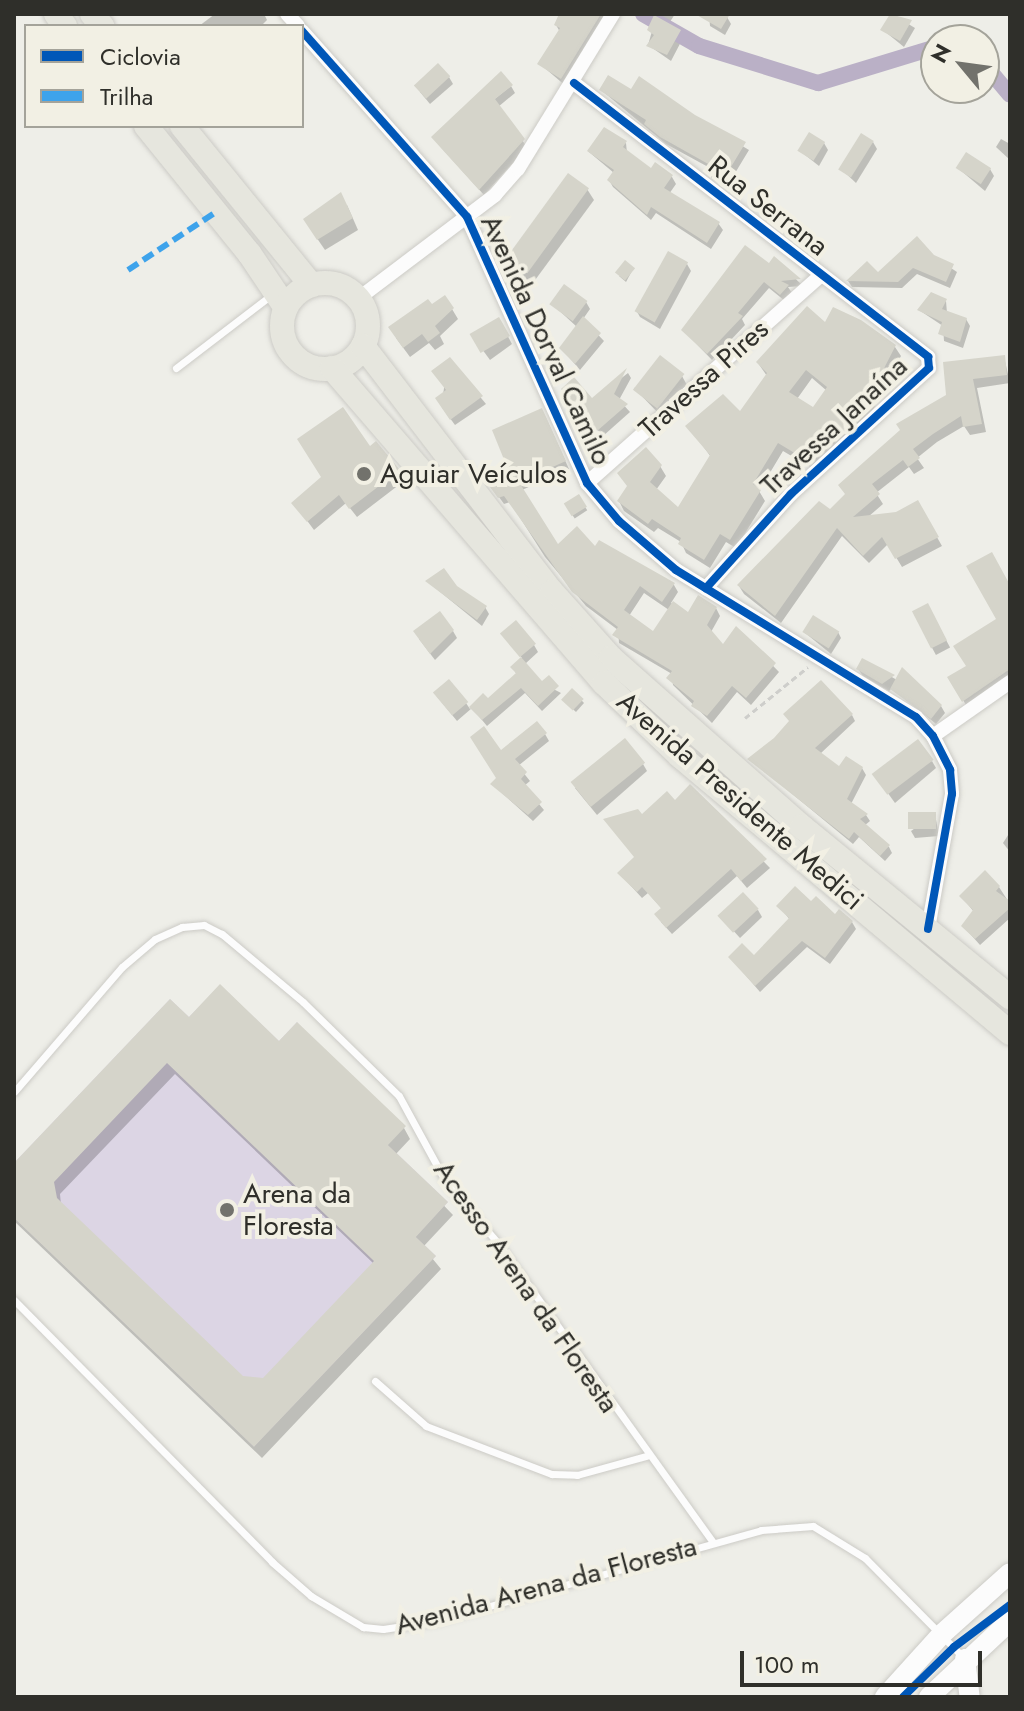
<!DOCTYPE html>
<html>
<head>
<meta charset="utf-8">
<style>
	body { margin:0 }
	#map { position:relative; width:1024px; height:1711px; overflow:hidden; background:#eeeee8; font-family:Jost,sans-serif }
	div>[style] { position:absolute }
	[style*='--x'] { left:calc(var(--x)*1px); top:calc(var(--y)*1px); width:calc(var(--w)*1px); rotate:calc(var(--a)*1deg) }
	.green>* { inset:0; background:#dcd5e4 }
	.shadow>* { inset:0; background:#0003; transform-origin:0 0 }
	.canal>* { height:16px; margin:-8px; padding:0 8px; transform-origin:8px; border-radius:8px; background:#bab0c6 }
	.building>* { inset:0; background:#d5d4ca; transform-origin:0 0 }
	.path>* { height:3px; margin-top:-1.5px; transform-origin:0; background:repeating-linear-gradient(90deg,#cececb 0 6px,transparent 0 10px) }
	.roads { filter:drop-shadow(0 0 2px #cccbc6) drop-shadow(0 0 2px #cccbc6) }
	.lane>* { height:7px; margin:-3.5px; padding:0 3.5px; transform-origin:3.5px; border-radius:3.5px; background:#fcfcfc }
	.street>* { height:14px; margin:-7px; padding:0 7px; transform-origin:7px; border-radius:7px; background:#fcfcfc }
	.secondary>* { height:20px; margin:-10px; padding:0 10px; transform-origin:10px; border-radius:10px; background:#fcfcfc }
	.primary>* { height:24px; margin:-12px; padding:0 12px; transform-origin:12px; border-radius:12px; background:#e6e6de }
	.primary>.ring { margin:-12px; padding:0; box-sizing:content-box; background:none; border:24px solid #e6e6de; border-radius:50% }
	.quiet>* { height:6px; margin-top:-3px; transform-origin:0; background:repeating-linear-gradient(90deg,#3ea3eb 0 12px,transparent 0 18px) }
	.cycleway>* { height:8px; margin:-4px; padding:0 4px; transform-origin:4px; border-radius:4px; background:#0057b8 }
	.dots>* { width:22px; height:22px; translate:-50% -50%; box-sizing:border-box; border:4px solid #f2f0e4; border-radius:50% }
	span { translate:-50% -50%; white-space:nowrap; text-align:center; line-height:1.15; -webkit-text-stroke:8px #f2f0e4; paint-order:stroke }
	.street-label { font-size:28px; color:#2f2f2a }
	.poi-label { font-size:28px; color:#2f2f2a }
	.left { translate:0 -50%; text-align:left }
	.frame { position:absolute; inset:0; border:16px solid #2f2f2a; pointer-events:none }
	.legend { position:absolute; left:24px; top:24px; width:280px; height:104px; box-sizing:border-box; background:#f2f0e4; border:2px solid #a4a39a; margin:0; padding:10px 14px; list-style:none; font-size:24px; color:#2f2f2a }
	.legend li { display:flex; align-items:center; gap:16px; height:40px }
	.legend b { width:40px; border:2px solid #a4a39a }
	.north { position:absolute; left:920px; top:24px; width:80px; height:80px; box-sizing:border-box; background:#f2f0e4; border:2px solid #a4a39a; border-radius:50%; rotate:299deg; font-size:22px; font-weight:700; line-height:32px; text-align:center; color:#2f2f2a }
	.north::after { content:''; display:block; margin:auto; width:28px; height:36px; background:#72726c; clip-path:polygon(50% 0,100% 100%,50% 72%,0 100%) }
	.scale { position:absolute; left:740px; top:1651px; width:242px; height:36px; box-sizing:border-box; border:4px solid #2f2f2a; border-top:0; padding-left:10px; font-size:24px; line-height:28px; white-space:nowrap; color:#2f2f2a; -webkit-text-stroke:6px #f2f0e4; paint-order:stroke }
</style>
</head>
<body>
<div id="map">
	<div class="green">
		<i style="clip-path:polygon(220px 985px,279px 1041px,297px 1022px,388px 1145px,448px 1202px,416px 1237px,436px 1256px,254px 1447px,14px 1218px,14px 1163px,170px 999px,189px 1017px)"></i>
	</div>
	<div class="shadow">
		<i style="clip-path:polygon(215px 14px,264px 14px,267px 20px,261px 26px,199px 26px)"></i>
		<i style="clip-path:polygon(561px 14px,611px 14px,567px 87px,540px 64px,560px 32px,556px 25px)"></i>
		<i style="clip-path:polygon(657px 14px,675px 14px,668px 25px,683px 38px,671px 61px,648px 45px)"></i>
		<i style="clip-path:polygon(709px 14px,727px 17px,731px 24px,725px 35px,710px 26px)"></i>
		<i style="clip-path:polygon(892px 14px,915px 28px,904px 47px,883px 30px)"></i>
		<i style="clip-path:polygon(449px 77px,453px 84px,430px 104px,420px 92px)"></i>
		<i style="clip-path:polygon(511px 86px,515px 93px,498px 107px,527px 147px,484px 195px,438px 144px)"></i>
		<i style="clip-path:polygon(601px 90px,631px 92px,694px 117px,749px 150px,726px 188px,712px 179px,710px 168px,666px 144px)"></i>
		<i style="clip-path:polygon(1001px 139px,1010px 144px,1010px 160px,996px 147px)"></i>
		<i style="clip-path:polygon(873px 142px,877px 149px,856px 183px,841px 169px)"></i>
		<i style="clip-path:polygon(626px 143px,627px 153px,651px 171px,656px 165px,672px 177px,676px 184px,669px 194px,718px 223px,723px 230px,711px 249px,656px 213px,651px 220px,613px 187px,609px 180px,614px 173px,589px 152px)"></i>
		<i style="clip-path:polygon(824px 143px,828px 150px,819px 166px,800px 151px)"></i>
		<i style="clip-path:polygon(959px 169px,990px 169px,994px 176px,985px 191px)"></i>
		<i style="clip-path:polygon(587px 189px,594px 200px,530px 287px,515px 270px)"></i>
		<i style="clip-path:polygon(347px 205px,358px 230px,325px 250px,312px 231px)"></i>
		<i style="clip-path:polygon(933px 256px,957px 272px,950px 288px,917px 274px,902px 288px,852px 287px,848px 281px)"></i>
		<i style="clip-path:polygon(775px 259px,803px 286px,788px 287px,792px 293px,785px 301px,769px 288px,742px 319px,745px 325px,712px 360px,683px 330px)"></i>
		<i style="clip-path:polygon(687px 264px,691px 271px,660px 329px,640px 317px,636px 310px)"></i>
		<i style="clip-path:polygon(633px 269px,626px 282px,619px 276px)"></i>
		<i style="clip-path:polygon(946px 301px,947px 313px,966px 319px,970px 326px,963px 348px,944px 341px,943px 326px,919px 310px)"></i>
		<i style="clip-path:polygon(586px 302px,590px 309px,583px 319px,604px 341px,580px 370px,561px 348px,577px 327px,552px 304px)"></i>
		<i style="clip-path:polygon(431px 307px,452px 309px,458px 319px,440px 336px,444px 344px,435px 350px,429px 343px,410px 357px,396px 338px)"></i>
		<i style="clip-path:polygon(499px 320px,512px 344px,490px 360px,479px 345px)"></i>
		<i style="clip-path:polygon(evenodd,826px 325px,895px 347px,901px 356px,863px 429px,817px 471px,783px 451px,759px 491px,765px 501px,736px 548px,726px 542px,710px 568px,686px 553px,681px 542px,658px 528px,654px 532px,624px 511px,619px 501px,660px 466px,666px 476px,656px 490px,678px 510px,711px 457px,688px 426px,740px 414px,767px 376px,758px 363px,826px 325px,812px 378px,827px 391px,813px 409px,797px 399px,812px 378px)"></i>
		<i style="clip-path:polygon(1004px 357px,1010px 383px,977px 388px,986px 432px,970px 435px,964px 426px,937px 442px,917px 458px,924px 468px,914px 474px,909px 467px,876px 493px,883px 504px,868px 517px,897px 514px,917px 502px,942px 546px,902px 567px,888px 544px,869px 563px,842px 536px,781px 623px,744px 594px,739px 586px,830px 512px,948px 396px)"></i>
		<i style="clip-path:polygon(449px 359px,486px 404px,455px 425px,441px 406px)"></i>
		<i style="clip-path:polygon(628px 373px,631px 378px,619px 400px,630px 412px,603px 436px,568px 396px,592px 401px)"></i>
		<i style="clip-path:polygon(682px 376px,688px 387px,663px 418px,634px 388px)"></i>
		<i style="clip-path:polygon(evenodd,546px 418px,569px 469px,522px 490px,558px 547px,595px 549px,674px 585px,678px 592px,671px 603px,689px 614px,716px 608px,720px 616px,711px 632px,723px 647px,737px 629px,779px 672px,751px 705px,737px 692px,712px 723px,673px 685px,672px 674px,619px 643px,618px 630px,586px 606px,545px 557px,510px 502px,504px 504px,488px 482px,546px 418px,644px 593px,669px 610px,654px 634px,629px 616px,644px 593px)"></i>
		<i style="clip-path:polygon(370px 449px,404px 481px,357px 517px,346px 503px,314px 530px,294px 503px)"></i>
		<i style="left:578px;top:496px;width:17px;height:15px;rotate:57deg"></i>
		<i style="clip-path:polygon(428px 582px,455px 587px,485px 607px,489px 614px,482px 626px)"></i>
		<i style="clip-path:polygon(1010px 588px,1010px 682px,969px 710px,950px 678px,968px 667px,999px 619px)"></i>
		<i style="left:928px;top:606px;width:47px;height:16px;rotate:62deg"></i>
		<i style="clip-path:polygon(453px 631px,457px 638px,435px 660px,419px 639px)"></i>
		<i style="clip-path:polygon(804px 632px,838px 632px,841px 638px,831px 654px)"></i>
		<i style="clip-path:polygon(507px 641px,534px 645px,538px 652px,525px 664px,542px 683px,561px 693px,542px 711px,525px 693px,487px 726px,472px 708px,457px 721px,435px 694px,466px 703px,470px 709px,483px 696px,488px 701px,517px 675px,513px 668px,522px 658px)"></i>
		<i style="clip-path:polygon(863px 660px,941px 706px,945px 713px,936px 724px,892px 688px,889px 691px,863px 676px,858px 669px)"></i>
		<i style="clip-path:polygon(572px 690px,584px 703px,576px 712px,565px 702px)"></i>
		<i style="clip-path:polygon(852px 715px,855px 721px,820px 754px,840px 769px,862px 768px,866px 775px,851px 804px,866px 815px,870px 821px,864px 826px,889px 847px,892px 853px,885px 861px,859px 837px,853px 844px,750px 759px)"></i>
		<i style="clip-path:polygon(545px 734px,549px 741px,518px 766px,530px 781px,524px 786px,544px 810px,533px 821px,492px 784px,499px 778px,501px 753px)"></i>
		<i style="clip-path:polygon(932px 761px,936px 768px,895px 803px,882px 785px)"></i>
		<i style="clip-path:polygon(643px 764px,647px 771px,597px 815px,575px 788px)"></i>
		<i style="clip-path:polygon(691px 787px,770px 868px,747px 888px,737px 876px,672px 934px,661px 922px,662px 909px,648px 893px,642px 898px,619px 873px,636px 859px,642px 817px,674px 803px)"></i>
		<i style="clip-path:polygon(935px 814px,939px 836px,915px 838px,911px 831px)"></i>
		<i style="clip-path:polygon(1010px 832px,1010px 852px,1003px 843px)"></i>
		<i style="clip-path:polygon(999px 887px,1010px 904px,1010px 918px,980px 945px,963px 926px,974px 912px,962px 897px)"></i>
		<i style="clip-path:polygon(811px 904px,852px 922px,856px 929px,830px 964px,807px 947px,760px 992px,730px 957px,754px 958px,790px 920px,779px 906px)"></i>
		<i style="clip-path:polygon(758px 910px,762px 917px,740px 938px,721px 917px)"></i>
		<i style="clip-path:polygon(evenodd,189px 1020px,279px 1044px,404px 1128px,410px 1139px,395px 1155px,453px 1215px,423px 1247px,441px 1269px,262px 1458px,14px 1221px,14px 1166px,189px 1020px,175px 1074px,374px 1264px,264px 1380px,242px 1378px,61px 1205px,60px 1194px,175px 1074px)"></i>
	</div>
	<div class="canal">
		<i style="--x:643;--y:14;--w:64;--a:29.7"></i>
		<i style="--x:699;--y:46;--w:125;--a:17.3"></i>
		<i style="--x:818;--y:83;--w:123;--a:-17"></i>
		<i style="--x:957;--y:40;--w:7;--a:0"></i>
		<i style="--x:984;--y:64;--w:40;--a:50"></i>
	</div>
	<div class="building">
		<i style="clip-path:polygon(559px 14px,601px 14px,561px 79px,537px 64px,560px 28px,554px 25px)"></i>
		<i style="clip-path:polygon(695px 14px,730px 14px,721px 29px)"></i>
		<i style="clip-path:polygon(890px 14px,912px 20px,900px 41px,880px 30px)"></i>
		<i style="clip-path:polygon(654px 15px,681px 30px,667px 55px,646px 46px,654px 35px,647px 30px)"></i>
		<i style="left:438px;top:63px;width:18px;height:33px;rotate:47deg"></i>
		<i style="clip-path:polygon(501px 71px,513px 85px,495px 99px,525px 139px,479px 190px,431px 137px)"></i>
		<i style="clip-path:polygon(608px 75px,631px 89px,639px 76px,695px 115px,746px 142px,722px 182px,706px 172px,710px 165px,660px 137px,644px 124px,646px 120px,599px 90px)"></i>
		<i style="clip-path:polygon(604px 127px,627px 141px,623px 147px,651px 168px,655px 162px,673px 175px,664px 188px,720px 222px,707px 243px,651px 207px,647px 215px,607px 180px,614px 170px,587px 151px)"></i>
		<i style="left:809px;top:132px;width:19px;height:22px;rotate:32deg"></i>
		<i style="left:861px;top:133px;width:15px;height:43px;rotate:32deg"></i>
		<i style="left:966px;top:152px;width:30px;height:19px;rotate:33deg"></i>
		<i style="left:568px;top:173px;width:26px;height:105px;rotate:36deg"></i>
		<i style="clip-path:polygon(341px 192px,353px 218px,317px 240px,303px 219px)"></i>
		<i style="clip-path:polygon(917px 236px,934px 255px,954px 264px,946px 282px,913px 268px,898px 282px,846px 281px,867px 261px,878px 272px)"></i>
		<i style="clip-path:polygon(745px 245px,769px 263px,774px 256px,801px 279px,781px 281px,789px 285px,780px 295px,764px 282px,738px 313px,743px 316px,707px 354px,681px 330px)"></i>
		<i style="left:668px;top:251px;width:23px;height:69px;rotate:29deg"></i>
		<i style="left:625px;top:260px;width:13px;height:16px;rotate:39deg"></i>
		<i style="left:564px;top:284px;width:29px;height:25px;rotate:36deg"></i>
		<i style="clip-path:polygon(931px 292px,947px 299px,942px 309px,967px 318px,960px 342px,938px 334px,942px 322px,917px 310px)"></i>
		<i style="clip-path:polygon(445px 295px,454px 308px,435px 326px,440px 333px,428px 342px,422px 334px,403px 348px,388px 327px,428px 299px,432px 304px)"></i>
		<i style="clip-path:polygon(evenodd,807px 306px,825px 322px,833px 307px,861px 320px,896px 345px,858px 419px,811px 463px,778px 443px,753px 484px,761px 490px,730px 540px,720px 534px,704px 560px,678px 544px,681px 538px,652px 519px,648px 524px,617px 501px,627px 486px,617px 473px,646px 447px,662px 465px,650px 482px,678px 507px,710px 455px,685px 426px,723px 394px,740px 411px,767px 373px,756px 362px,807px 306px,806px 370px,827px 387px,813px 407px,789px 392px,806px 370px)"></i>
		<i style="clip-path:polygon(583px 316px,601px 333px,575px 364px,559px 348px)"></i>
		<i style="left:499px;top:317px;width:22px;height:34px;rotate:60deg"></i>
		<i style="left:660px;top:355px;width:31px;height:44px;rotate:38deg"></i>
		<i style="clip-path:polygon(1005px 355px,1007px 375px,973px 379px,982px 424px,963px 427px,961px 416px,933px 434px,913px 449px,920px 458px,908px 467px,903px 460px,872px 484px,880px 494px,853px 517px,896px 512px,918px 500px,939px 537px,895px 559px,882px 537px,863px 556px,837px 528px,775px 616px,737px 585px,819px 501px,830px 509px,845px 494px,838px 485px,900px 430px,896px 424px,946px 395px,943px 362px)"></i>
		<i style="clip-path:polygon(450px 357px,483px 396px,450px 420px,435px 398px,446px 390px,431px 371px)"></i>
		<i style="clip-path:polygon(627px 368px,614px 394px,628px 404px,597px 431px,561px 389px,574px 377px,592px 398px)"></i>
		<i style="clip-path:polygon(343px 407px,370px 446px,376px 441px,400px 470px,349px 509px,339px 495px,307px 522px,291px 503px,321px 477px,297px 439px)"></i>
		<i style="clip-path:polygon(542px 408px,566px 461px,519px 482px,558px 544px,577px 526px,595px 546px,599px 540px,675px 583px,662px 602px,640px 586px,624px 610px,653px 631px,673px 601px,688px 612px,698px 595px,717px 607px,707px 625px,723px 644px,736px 626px,776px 663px,746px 698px,732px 686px,707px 716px,691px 706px,694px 701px,666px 678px,672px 671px,612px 635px,618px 627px,572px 592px,504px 496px,498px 498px,482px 476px,505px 462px,492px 430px)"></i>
		<i style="left:579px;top:494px;width:15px;height:18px;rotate:58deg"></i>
		<i style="clip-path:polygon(992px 552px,1010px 585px,1010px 669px,962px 702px,947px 677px,966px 666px,953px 646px,996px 619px,966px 566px)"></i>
		<i style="clip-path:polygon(444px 568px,457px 586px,487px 606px,477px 620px,425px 581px)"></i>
		<i style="left:928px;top:603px;width:42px;height:18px;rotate:63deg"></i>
		<i style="clip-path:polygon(440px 611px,454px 630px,430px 654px,413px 631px)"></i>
		<i style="left:813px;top:615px;width:31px;height:20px;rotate:32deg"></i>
		<i style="left:516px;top:620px;width:31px;height:21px;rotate:50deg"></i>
		<i style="clip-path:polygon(521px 657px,542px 681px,549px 675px,559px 686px,538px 706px,521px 688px,482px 720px,469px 707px,483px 693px,488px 698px,516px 673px,510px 667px)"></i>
		<i style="clip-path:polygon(862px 658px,895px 675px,882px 684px,856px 669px)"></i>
		<i style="clip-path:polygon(902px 667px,942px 705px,931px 719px,890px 689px)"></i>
		<i style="left:449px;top:679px;width:30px;height:21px;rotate:50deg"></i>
		<i style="clip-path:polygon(821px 680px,853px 714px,815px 748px,839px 766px,846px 756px,863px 767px,847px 799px,868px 814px,860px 819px,890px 845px,880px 856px,854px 832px,849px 839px,747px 759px,774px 738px,789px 721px,783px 714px)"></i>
		<i style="left:572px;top:688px;width:16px;height:16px;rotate:43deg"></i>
		<i style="clip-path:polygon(537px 721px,547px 733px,515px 759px,527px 772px,521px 779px,542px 802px,528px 815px,490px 784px,496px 778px,470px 737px,484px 726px,501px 750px)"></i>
		<i style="left:625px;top:738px;width:32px;height:70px;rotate:51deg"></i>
		<i style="left:918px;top:739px;width:26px;height:58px;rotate:53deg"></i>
		<i style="clip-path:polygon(690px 784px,767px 859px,741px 881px,731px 869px,666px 928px,654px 914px,661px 908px,642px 887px,637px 892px,617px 873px,634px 857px,603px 819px,638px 809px,642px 814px,667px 791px,675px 800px)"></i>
		<i style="left:936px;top:812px;width:17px;height:28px;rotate:90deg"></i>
		<i style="clip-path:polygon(985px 870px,1000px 886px,996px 891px,1010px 901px,1010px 908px,975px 939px,961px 926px,973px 910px,959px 896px)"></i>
		<i style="clip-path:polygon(795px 886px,811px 901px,816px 896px,835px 914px,839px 909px,853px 921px,825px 958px,802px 941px,755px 986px,728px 957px,742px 943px,754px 955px,789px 918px,776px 906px)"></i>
		<i style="left:743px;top:892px;width:23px;height:35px;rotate:47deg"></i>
		<i style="clip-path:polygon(evenodd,220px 984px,279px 1041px,297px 1022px,406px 1126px,388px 1145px,448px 1202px,416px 1237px,436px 1256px,254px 1447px,14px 1218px,14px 1163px,170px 999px,189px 1017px,220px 984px,167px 1063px,374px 1261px,263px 1378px,243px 1376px,57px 1198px,54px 1182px,167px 1063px)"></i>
	</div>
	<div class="path">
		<i style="--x:745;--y:718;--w:81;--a:-39"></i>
	</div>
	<div class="roads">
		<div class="lane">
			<i style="--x:176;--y:368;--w:118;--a:-37.5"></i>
			<i style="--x:14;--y:1092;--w:165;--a:-49.2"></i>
			<i style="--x:122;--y:967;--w:43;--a:-40.3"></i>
			<i style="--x:155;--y:939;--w:30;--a:-24"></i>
			<i style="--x:182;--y:927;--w:22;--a:-5"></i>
			<i style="--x:204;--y:925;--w:20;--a:27"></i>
			<i style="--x:222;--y:934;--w:106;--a:40"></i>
			<i style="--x:303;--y:1002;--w:134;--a:44.4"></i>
			<i style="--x:399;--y:1096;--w:100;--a:61.4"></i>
			<i style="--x:447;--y:1184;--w:78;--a:49.2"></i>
			<i style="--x:498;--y:1243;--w:368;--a:54.3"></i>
			<i style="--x:14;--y:1300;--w:368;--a:45.4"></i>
			<i style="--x:272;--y:1562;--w:52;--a:41.1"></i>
			<i style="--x:311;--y:1596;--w:61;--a:30.8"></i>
			<i style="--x:363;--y:1627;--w:20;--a:6"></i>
			<i style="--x:383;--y:1629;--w:54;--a:-8.6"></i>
			<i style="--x:436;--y:1621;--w:337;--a:-15.6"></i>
			<i style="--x:761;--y:1530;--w:52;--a:-4.4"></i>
			<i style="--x:813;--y:1526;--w:61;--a:31.6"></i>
			<i style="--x:865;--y:1558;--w:141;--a:45.3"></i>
			<i style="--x:375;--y:1381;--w:68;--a:41.4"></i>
			<i style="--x:426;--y:1426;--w:135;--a:20.9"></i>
			<i style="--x:552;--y:1474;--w:25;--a:2"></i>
			<i style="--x:577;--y:1475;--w:72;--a:-15.4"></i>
		</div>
		<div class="street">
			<i style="--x:287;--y:14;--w:16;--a:47"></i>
			<i style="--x:302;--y:31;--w:249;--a:48.4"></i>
			<i style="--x:467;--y:217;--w:292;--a:65.7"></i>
			<i style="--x:587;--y:483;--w:50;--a:49.9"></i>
			<i style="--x:619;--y:521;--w:75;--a:40.7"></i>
			<i style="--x:676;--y:570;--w:281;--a:31.5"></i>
			<i style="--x:916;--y:717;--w:25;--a:48"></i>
			<i style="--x:933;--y:736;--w:38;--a:63"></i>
			<i style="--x:950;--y:770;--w:24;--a:85"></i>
			<i style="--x:952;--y:794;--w:137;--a:100.1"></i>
			<i style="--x:574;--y:83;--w:448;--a:37.7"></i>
			<i style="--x:928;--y:357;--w:11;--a:85"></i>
			<i style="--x:929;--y:368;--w:187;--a:137.6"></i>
			<i style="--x:791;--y:494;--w:127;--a:132.1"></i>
			<i style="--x:359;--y:298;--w:171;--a:-37.1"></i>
			<i style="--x:495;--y:195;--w:35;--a:-49"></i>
			<i style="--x:518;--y:169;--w:182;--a:-58.5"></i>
			<i style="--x:587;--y:483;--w:313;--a:-41.6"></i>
			<i style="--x:933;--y:736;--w:94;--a:-35"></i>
		</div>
		<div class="secondary">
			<i style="--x:965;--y:1659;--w:38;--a:83"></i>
			<i style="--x:885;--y:1697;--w:85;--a:-47.9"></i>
			<i style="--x:942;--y:1634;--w:91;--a:-41.9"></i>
			<i style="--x:929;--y:1697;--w:111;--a:-43.2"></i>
		</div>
		<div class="primary">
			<i style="--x:56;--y:14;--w:15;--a:53"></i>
			<i style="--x:92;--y:14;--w:16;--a:50"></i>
			<i style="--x:146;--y:126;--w:164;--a:51"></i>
			<i style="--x:249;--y:253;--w:66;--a:56.1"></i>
			<i style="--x:182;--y:126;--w:205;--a:50.9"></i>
			<i class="ring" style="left:282px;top:283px;width:62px;height:62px"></i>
			<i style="--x:363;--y:346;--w:310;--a:52.5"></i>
			<i style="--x:552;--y:592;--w:89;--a:48.2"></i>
			<i style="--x:611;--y:658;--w:255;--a:41.5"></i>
			<i style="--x:802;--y:827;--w:269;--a:39.3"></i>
			<i style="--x:332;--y:368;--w:416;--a:49.2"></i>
			<i style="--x:604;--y:683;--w:105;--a:43.8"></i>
			<i style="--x:680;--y:756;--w:431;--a:40"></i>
		</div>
	</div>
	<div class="quiet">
		<i style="--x:128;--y:270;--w:105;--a:-33.4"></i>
	</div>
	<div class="cycleway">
		<i style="--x:302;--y:31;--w:249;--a:48.4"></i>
		<i style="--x:467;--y:217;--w:292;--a:65.7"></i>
		<i style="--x:587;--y:483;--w:50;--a:49.9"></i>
		<i style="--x:619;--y:521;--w:75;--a:40.7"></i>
		<i style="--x:676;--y:570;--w:281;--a:31.5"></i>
		<i style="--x:916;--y:717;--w:25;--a:48"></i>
		<i style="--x:933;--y:736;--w:38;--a:63"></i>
		<i style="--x:950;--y:770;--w:24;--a:85"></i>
		<i style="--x:952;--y:794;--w:137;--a:100.1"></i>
		<i style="--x:574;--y:83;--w:448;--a:37.7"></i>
		<i style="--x:928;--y:357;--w:11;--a:85"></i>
		<i style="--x:929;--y:368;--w:187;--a:137.6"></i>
		<i style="--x:791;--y:494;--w:127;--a:132.1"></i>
		<i style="--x:903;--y:1697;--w:71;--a:-44.4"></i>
		<i style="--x:954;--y:1647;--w:70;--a:-36.9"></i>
	</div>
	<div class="dots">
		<i style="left:364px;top:474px;background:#72726c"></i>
		<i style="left:227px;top:1210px;background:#72726c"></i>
	</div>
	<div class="street-label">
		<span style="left:768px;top:206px;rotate:38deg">Rua Serrana</span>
		<span style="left:546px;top:340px;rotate:65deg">Avenida Dorval Camilo</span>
		<span style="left:704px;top:379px;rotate:-42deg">Travessa Pires</span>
		<span style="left:834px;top:426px;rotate:-43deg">Travessa Janaína</span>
		<span style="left:740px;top:801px;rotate:41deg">Avenida Presidente Medici</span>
		<span style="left:526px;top:1287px;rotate:55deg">Acesso Arena da Floresta</span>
		<span style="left:546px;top:1586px;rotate:-15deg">Avenida Arena da Floresta</span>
	</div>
	<div class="poi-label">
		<span class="left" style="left:380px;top:474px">Aguiar Veículos</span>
		<span class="left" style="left:243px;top:1210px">Arena da<br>Floresta</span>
	</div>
	<div class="frame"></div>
	<ul class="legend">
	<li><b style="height:10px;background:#0057b8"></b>Ciclovia</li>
	<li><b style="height:10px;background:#3ea3eb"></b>Trilha</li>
	</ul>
	<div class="north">N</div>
	<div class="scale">100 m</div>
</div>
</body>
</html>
